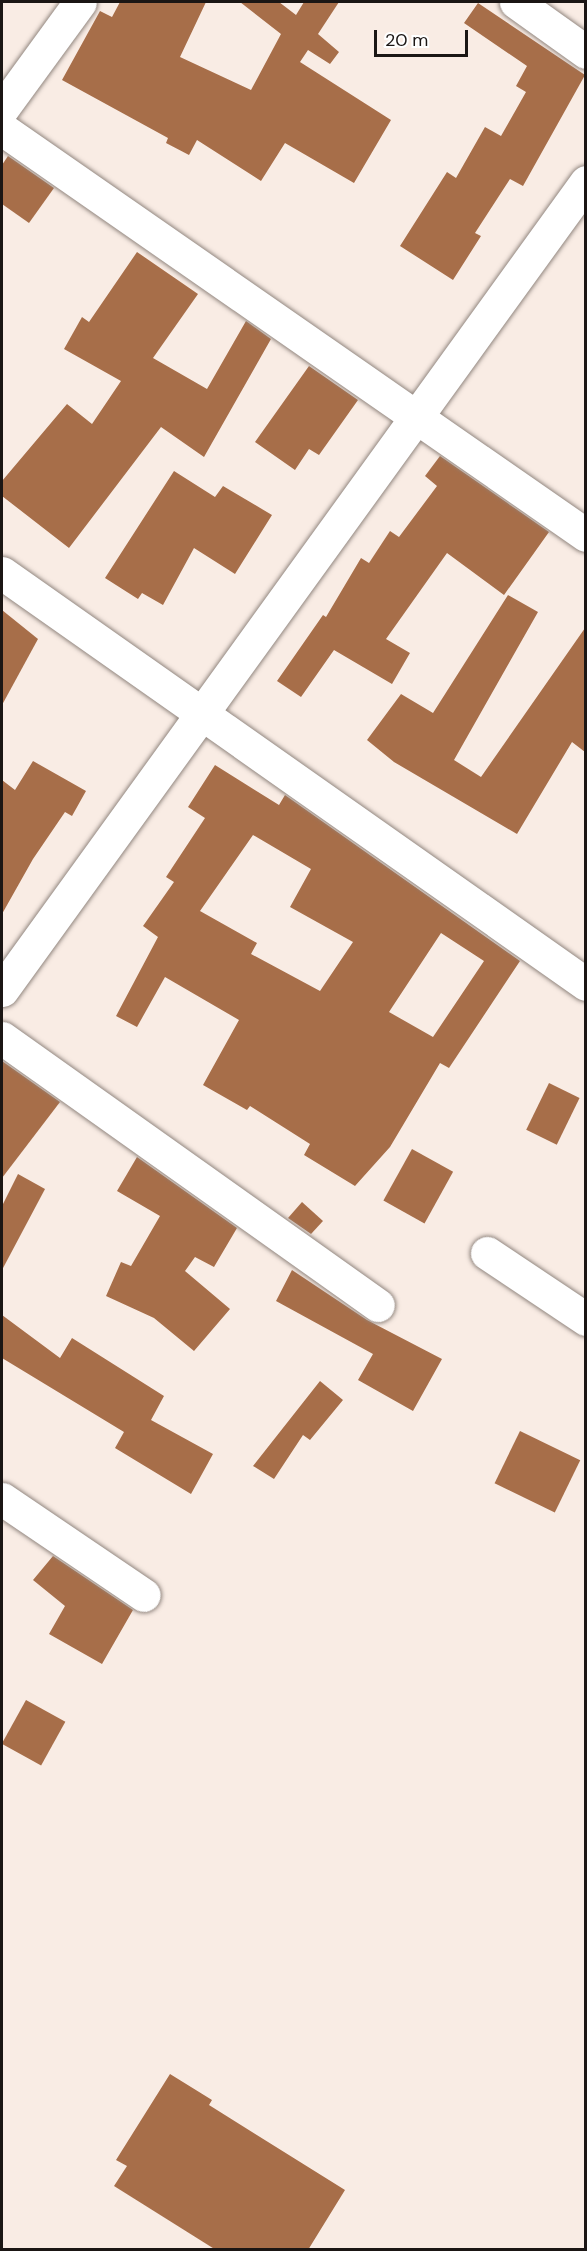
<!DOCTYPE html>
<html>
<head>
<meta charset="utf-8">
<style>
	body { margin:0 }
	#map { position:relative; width:587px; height:2251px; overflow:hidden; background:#f9ece4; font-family:"DM Sans",sans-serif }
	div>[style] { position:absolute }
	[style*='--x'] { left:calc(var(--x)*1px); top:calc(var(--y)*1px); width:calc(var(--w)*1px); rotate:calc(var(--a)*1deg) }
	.building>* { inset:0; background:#a76e49; transform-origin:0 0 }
	.roads { filter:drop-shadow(0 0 2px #928780) drop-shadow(0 0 2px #928780) }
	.minor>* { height:33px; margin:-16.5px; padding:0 16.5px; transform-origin:16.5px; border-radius:16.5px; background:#fff }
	span { translate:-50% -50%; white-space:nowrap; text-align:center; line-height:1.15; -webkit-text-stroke:4.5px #fff; paint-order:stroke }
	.frame { position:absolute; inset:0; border:3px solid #1b1614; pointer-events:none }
	.scale { position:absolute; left:374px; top:30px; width:94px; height:27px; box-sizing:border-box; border:3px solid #1b1614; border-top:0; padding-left:8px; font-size:18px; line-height:21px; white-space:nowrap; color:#1b1614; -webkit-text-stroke:4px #fff; paint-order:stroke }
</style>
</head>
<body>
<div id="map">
	<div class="building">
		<i style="clip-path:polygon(120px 2px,206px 2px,180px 57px,251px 90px,281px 34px,240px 2px,279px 2px,296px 15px,304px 2px,339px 2px,318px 34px,339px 52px,330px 64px,308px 50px,300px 62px,391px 120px,354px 183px,285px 143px,261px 181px,197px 140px,189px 155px,166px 143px,168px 138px,62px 80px,100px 11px,112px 17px)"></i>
		<i style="clip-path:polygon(478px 3px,585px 75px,523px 186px,510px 179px,475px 233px,481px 236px,453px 280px,400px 246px,447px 172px,456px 178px,485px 127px,501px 136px,526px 92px,516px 86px,527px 66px,464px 23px)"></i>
		<i style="clip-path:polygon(8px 156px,54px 188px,29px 223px,2px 204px,2px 165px)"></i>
		<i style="clip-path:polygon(137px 252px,198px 294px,153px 358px,207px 389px,246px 321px,271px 339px,204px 457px,161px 427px,69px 548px,2px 496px,2px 481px,67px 404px,92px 424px,121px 381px,64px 349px,82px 317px,89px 322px)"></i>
		<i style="clip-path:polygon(309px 366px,358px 400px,319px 455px,309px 449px,295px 470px,255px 442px)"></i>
		<i style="clip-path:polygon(440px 456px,549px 532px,504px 595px,447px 553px,386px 639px,410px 653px,392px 684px,334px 650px,301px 697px,277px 681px,323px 615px,326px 617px,361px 558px,369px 563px,390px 531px,399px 537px,437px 486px,425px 476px)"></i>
		<i style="clip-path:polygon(174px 471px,215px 497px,223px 486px,272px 515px,235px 574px,194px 548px,163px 605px,142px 593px,138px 599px,105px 578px)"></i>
		<i style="clip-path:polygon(508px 595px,538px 612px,454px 760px,481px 777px,585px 628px,585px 752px,572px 742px,517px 834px,394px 762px,367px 740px,401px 694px,433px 713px)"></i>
		<i style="clip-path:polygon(2px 610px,38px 639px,2px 705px)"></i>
		<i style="clip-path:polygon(33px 761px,86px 791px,72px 816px,65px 812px,33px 859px,2px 914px,2px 780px,15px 790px)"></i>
		<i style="clip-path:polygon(evenodd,215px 765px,279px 805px,285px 795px,520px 961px,449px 1068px,440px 1063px,390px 1147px,355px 1186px,304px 1155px,310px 1144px,250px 1106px,247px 1110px,203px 1085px,239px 1020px,165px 977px,137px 1027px,116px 1016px,158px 937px,143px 926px,174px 882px,166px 877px,205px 818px,188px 807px,215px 765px,253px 835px,311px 869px,290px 907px,353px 942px,320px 991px,251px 954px,257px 943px,200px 911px,253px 835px,215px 765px,441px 933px,484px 961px,433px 1037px,389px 1012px,441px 933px)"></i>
		<i style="clip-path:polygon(2px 1061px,60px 1102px,2px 1178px)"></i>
		<i style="left:549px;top:1083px;width:34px;height:52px;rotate:26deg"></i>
		<i style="left:412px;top:1149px;width:47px;height:59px;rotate:29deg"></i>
		<i style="clip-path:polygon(137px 1157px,237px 1228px,214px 1267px,195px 1257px,185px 1271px,230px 1309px,194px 1351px,154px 1318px,106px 1296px,121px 1262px,131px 1266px,160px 1216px,117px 1191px)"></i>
		<i style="clip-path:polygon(18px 1174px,45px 1189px,2px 1270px,2px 1206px)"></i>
		<i style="clip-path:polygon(302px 1202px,323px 1221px,311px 1234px,288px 1218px)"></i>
		<i style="clip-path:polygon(292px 1270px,367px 1320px,442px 1359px,413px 1411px,358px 1380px,373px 1354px,276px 1301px)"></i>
		<i style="clip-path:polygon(2px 1315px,60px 1358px,72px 1338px,164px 1396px,151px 1420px,213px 1454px,191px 1494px,115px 1448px,124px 1432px,2px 1358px)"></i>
		<i style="clip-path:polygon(320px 1381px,343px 1400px,310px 1440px,303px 1435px,274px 1479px,253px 1466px)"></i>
		<i style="left:520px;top:1431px;width:67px;height:58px;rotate:26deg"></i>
		<i style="clip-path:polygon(53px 1556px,133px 1610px,102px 1664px,49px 1634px,65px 1606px,33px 1580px)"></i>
		<i style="left:26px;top:1700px;width:45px;height:50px;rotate:29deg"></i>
		<i style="clip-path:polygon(170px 2074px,212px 2100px,209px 2105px,345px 2190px,308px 2250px,216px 2250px,114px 2186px,127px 2166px,116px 2160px)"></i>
	</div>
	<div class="roads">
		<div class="minor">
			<i style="--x:516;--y:2;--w:86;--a:35.5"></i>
			<i style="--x:2;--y:109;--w:132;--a:-53.9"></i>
			<i style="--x:2;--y:129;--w:711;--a:34.81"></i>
			<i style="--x:2;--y:573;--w:714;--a:35.14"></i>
			<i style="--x:2;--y:990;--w:997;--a:-54.14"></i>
			<i style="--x:2;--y:1038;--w:461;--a:35.4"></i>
			<i style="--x:487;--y:1253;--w:119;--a:33.7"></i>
			<i style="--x:2;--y:1499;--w:171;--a:34.1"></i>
		</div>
	</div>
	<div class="frame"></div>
	<div class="scale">20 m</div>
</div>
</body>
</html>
